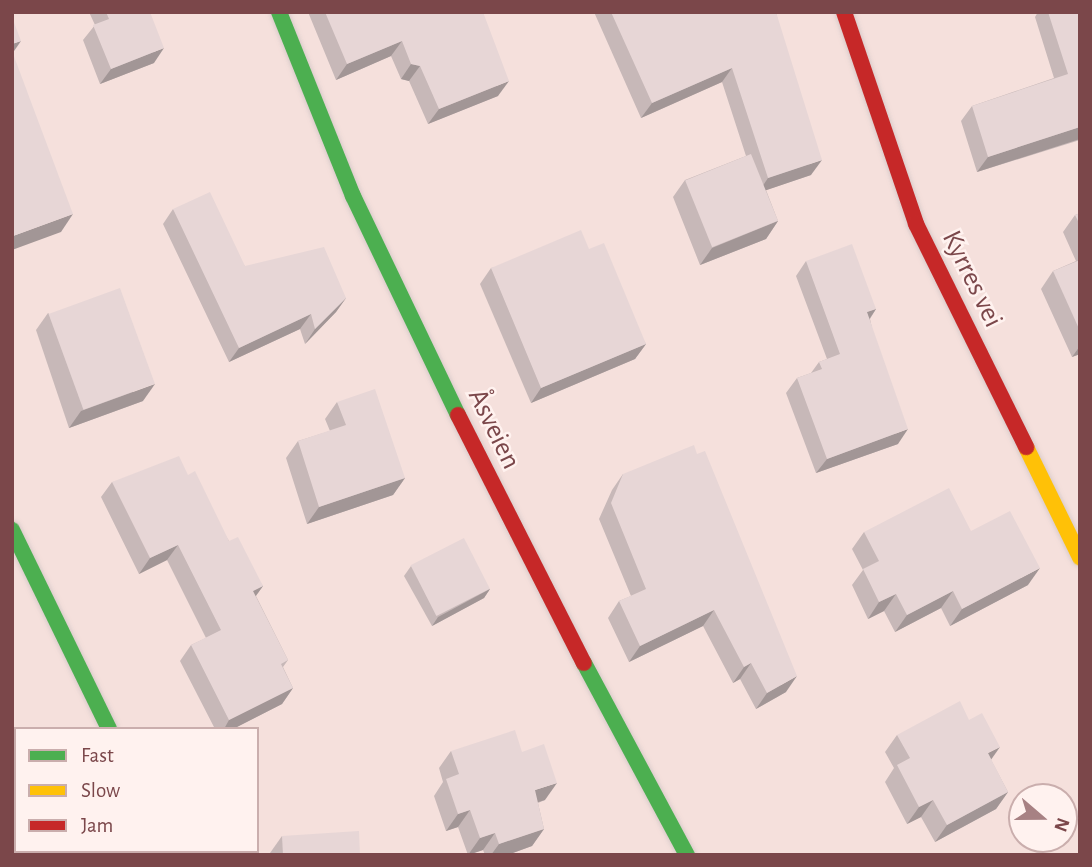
<!DOCTYPE html>
<html>
<head>
<meta charset="utf-8">
<style>
	body { margin:0 }
	#map { position:relative; width:1092px; height:867px; overflow:hidden; background:#f8eeec; font-family:"Alegreya Sans",sans-serif }
	div>[style] { position:absolute }
	[style*='--x'] { left:calc(var(--x)*1px); top:calc(var(--y)*1px); width:calc(var(--w)*1px); rotate:calc(var(--a)*1deg) }
	.residential>* { inset:0; background:#f5e0dc }
	.roads { filter:drop-shadow(0 0 2px #d9cbca) drop-shadow(0 0 2px #d9cbca) }
	.street>* { height:38px; margin:-19px; padding:0 19px; transform-origin:19px; border-radius:19px; background:#fefcfc }
	.fast>* { height:16px; margin:-8px; padding:0 8px; transform-origin:8px; border-radius:8px; background:#4caf50 }
	.slow>* { height:16px; margin:-8px; padding:0 8px; transform-origin:8px; border-radius:8px; background:#ffc107 }
	.jam>* { height:16px; margin:-8px; padding:0 8px; transform-origin:8px; border-radius:8px; background:#c62828 }
	.wall>* { inset:0; background:#c7b8b8 }
	.shaded-wall>* { inset:0; background:#a29696 }
	.building>* { inset:0; background:#e7d6d6; transform-origin:0 0 }
	span { translate:-50% -50%; white-space:nowrap; text-align:center; line-height:1.15; -webkit-text-stroke:5px #fff2ef; paint-order:stroke }
	.street-label { font-size:28px; color:#7b474a }
	.frame { position:absolute; inset:0; border:14px solid #7b474a; pointer-events:none }
	.legend { position:absolute; left:14px; top:727px; width:245px; height:126px; box-sizing:border-box; background:#fff2ef; border:2px solid #caaead; margin:0; padding:9px 12px; list-style:none; font-size:21px; color:#7b474a }
	.legend li { display:flex; align-items:center; gap:14px; height:35px }
	.legend b { width:35px; border:2px solid #caaead }
	.north { position:absolute; left:1008px; top:783px; width:70px; height:70px; box-sizing:border-box; background:#fff2ef; border:2px solid #caaead; border-radius:50%; rotate:110deg; font-size:19px; font-weight:700; line-height:28px; text-align:center; color:#7b474a }
	.north::after { content:''; display:block; margin:auto; width:24px; height:32px; background:#a78183; clip-path:polygon(50% 0,100% 100%,50% 72%,0 100%) }
</style>
</head>
<body>
<div id="map">
	<div class="residential">
		<i style="clip-path:polygon(evenodd,12px 12px,1080px 12px,1080px 855px,12px 855px,12px 12px,16px 729px,257px 729px,257px 851px,16px 851px,16px 729px,12px 12px,1022px 797px,1064px 797px,1064px 839px,1022px 839px,1022px 797px)"></i>
	</div>
	<div class="roads">
		<div class="street">
			<i style="--x:138;--y:855;--w:4;--a:-90"></i>
		</div>
		<div class="fast">
			<i style="--x:279;--y:12;--w:198;--a:68.1"></i>
			<i style="--x:353;--y:196;--w:243;--a:64.4"></i>
			<i style="--x:12;--y:530;--w:221;--a:64"></i>
			<i style="--x:584;--y:663;--w:218;--a:61.8"></i>
		</div>
		<div class="slow">
			<i style="--x:1026;--y:447;--w:123;--a:63.9"></i>
		</div>
		<div class="jam">
			<i style="--x:844;--y:12;--w:224;--a:71.2"></i>
			<i style="--x:916;--y:224;--w:249;--a:63.7"></i>
			<i style="--x:458;--y:415;--w:278;--a:63.1"></i>
		</div>
	</div>
	<div class="wall">
		<i style="clip-path:polygon(89px 12px,150px 12px,154px 63px,100px 84px,83px 40px,95px 25px)"></i>
		<i style="clip-path:polygon(308px 12px,483px 12px,498px 96px,428px 124px,409px 81px,401px 79px,391px 56px,336px 80px)"></i>
		<i style="clip-path:polygon(594px 12px,776px 12px,811px 175px,766px 190px,778px 221px,766px 239px,700px 265px,673px 197px,685px 180px,746px 156px,722px 82px,641px 118px)"></i>
		<i style="clip-path:polygon(1038px 12px,1080px 12px,1080px 140px,977px 172px,961px 121px,972px 106px,1054px 78px,1035px 17px)"></i>
		<i style="clip-path:polygon(173px 209px,245px 266px,346px 298px,336px 312px,305px 344px,300px 329px,229px 362px,163px 224px)"></i>
		<i style="clip-path:polygon(1080px 213px,1080px 354px,1072px 357px,1041px 289px,1053px 271px,1076px 261px,1063px 232px,1075px 215px)"></i>
		<i style="clip-path:polygon(589px 249px,646px 344px,635px 359px,531px 403px,480px 284px,491px 268px)"></i>
		<i style="clip-path:polygon(806px 261px,876px 309px,870px 319px,898px 444px,816px 473px,786px 393px,797px 378px,811px 373px,819px 362px,827px 359px,796px 276px)"></i>
		<i style="clip-path:polygon(48px 313px,143px 401px,69px 428px,36px 330px)"></i>
		<i style="clip-path:polygon(337px 402px,405px 478px,393px 495px,307px 524px,286px 458px,298px 441px,330px 431px,325px 419px)"></i>
		<i style="clip-path:polygon(623px 474px,786px 692px,756px 709px,740px 679px,733px 683px,703px 626px,629px 662px,608px 618px,619px 601px,631px 596px,599px 519px,612px 490px)"></i>
		<i style="clip-path:polygon(188px 475px,229px 541px,263px 586px,256px 596px,288px 660px,283px 667px,293px 688px,282px 704px,233px 729px,215px 729px,180px 661px,191px 645px,206px 638px,167px 560px,139px 574px,101px 497px,112px 482px)"></i>
		<i style="clip-path:polygon(971px 531px,1028px 585px,950px 626px,941px 608px,895px 632px,884px 611px,868px 619px,852px 585px,863px 570px,852px 549px,864px 532px)"></i>
		<i style="clip-path:polygon(411px 566px,490px 589px,484px 598px,432px 626px,404px 576px)"></i>
		<i style="clip-path:polygon(897px 735px,991px 760px,1008px 792px,996px 809px,935px 842px,921px 817px,907px 824px,885px 782px,894px 768px,885px 752px)"></i>
		<i style="clip-path:polygon(451px 751px,545px 800px,538px 803px,544px 829px,532px 846px,507px 855px,485px 855px,483px 850px,468px 855px,458px 827px,446px 831px,434px 796px,443px 782px,439px 768px)"></i>
		<i style="clip-path:polygon(282px 836px,360px 855px,270px 855px,270px 853px)"></i>
	</div>
	<div class="shaded-wall">
		<i style="clip-path:polygon(21px 41px,12px 54px,12px 44px)"></i>
		<i style="clip-path:polygon(402px 41px,391px 56px,336px 80px,347px 64px)"></i>
		<i style="clip-path:polygon(164px 48px,154px 63px,100px 84px,111px 69px)"></i>
		<i style="clip-path:polygon(411px 64px,420px 66px,409px 81px,401px 79px)"></i>
		<i style="clip-path:polygon(732px 68px,722px 82px,641px 118px,652px 103px)"></i>
		<i style="clip-path:polygon(509px 81px,498px 96px,428px 124px,439px 109px)"></i>
		<i style="clip-path:polygon(1080px 127px,1080px 139px,977px 172px,988px 157px)"></i>
		<i style="clip-path:polygon(822px 160px,811px 175px,758px 193px,768px 178px)"></i>
		<i style="clip-path:polygon(73px 214px,61px 232px,12px 250px,13px 236px)"></i>
		<i style="clip-path:polygon(778px 221px,766px 239px,700px 265px,712px 248px)"></i>
		<i style="clip-path:polygon(346px 298px,336px 312px,305px 344px,315px 329px)"></i>
		<i style="clip-path:polygon(876px 309px,866px 324px,867px 312px)"></i>
		<i style="clip-path:polygon(311px 314px,300px 329px,229px 362px,239px 348px)"></i>
		<i style="clip-path:polygon(646px 344px,635px 359px,531px 403px,541px 388px)"></i>
		<i style="clip-path:polygon(1080px 346px,1080px 354px,1072px 357px)"></i>
		<i style="clip-path:polygon(155px 384px,143px 401px,69px 428px,81px 411px)"></i>
		<i style="clip-path:polygon(908px 429px,898px 444px,816px 473px,827px 459px)"></i>
		<i style="clip-path:polygon(405px 478px,393px 495px,307px 524px,319px 507px)"></i>
		<i style="clip-path:polygon(178px 545px,167px 560px,139px 574px,150px 558px)"></i>
		<i style="clip-path:polygon(1040px 568px,1028px 585px,950px 626px,962px 609px)"></i>
		<i style="clip-path:polygon(263px 586px,252px 601px,253px 591px)"></i>
		<i style="clip-path:polygon(490px 589px,484px 598px,432px 626px,438px 617px)"></i>
		<i style="clip-path:polygon(953px 591px,941px 608px,895px 632px,907px 615px)"></i>
		<i style="clip-path:polygon(896px 594px,884px 611px,868px 619px,879px 602px)"></i>
		<i style="clip-path:polygon(714px 610px,703px 626px,629px 662px,640px 646px)"></i>
		<i style="clip-path:polygon(751px 663px,740px 679px,733px 683px,744px 667px)"></i>
		<i style="clip-path:polygon(797px 676px,786px 692px,756px 709px,767px 693px)"></i>
		<i style="clip-path:polygon(293px 688px,282px 704px,233px 729px,224px 729px,229px 720px)"></i>
		<i style="clip-path:polygon(1000px 747px,988px 764px,988px 753px)"></i>
		<i style="clip-path:polygon(557px 783px,545px 800px,522px 807px,535px 790px)"></i>
		<i style="clip-path:polygon(1008px 792px,996px 809px,935px 842px,947px 825px)"></i>
		<i style="clip-path:polygon(933px 800px,921px 817px,907px 824px,919px 807px)"></i>
		<i style="clip-path:polygon(470px 810px,458px 827px,446px 831px,458px 814px)"></i>
		<i style="clip-path:polygon(544px 829px,532px 846px,507px 855px,491px 855px,499px 844px)"></i>
		<i style="clip-path:polygon(495px 833px,483px 850px,468px 855px,480px 838px)"></i>
	</div>
	<div class="building">
		<i style="clip-path:polygon(106px 12px,150px 12px,164px 48px,111px 69px,93px 25px,109px 19px)"></i>
		<i style="clip-path:polygon(325px 12px,483px 12px,509px 81px,439px 109px,420px 66px,411px 64px,402px 41px,347px 64px)"></i>
		<i style="clip-path:polygon(611px 12px,776px 12px,822px 160px,768px 178px,732px 68px,652px 103px)"></i>
		<i style="clip-path:polygon(1048px 12px,1080px 12px,1080px 127px,988px 157px,972px 106px,1068px 74px)"></i>
		<i style="clip-path:polygon(12px 17px,21px 41px,12px 44px)"></i>
		<i style="clip-path:polygon(12px 51px,73px 214px,13px 236px,12px 234px)"></i>
		<i style="left:751px;top:154px;width:72px;height:71px;rotate:68deg"></i>
		<i style="clip-path:polygon(210px 192px,245px 266px,324px 247px,346px 298px,315px 329px,311px 314px,239px 348px,173px 209px)"></i>
		<i style="clip-path:polygon(1080px 213px,1080px 225px,1075px 215px)"></i>
		<i style="clip-path:polygon(581px 230px,589px 249px,604px 243px,646px 344px,541px 388px,491px 268px)"></i>
		<i style="clip-path:polygon(852px 244px,876px 309px,867px 312px,908px 429px,827px 459px,797px 378px,822px 369px,819px 362px,840px 354px,806px 261px)"></i>
		<i style="clip-path:polygon(1080px 260px,1080px 331px,1053px 271px)"></i>
		<i style="left:120px;top:288px;width:102px;height:76px;rotate:70deg"></i>
		<i style="clip-path:polygon(375px 389px,405px 478px,319px 507px,298px 441px,346px 425px,337px 402px)"></i>
		<i style="clip-path:polygon(694px 445px,697px 454px,705px 451px,797px 676px,767px 693px,751px 663px,744px 667px,714px 610px,640px 646px,619px 601px,646px 589px,611px 503px,623px 474px)"></i>
		<i style="clip-path:polygon(179px 456px,188px 475px,195px 471px,229px 541px,238px 537px,263px 586px,253px 591px,288px 660px,281px 664px,293px 688px,229px 720px,191px 645px,221px 630px,178px 545px,150px 558px,112px 482px)"></i>
		<i style="clip-path:polygon(949px 488px,971px 531px,1010px 511px,1040px 568px,962px 609px,953px 591px,907px 615px,896px 594px,879px 602px,863px 569px,879px 561px,864px 532px)"></i>
		<i style="left:464px;top:538px;width:57px;height:60px;rotate:63deg"></i>
		<i style="clip-path:polygon(960px 701px,969px 720px,982px 713px,1000px 747px,988px 753px,1008px 792px,947px 825px,933px 800px,919px 807px,897px 765px,910px 758px,897px 735px)"></i>
		<i style="clip-path:polygon(515px 730px,522px 752px,544px 744px,557px 783px,535px 790px,544px 829px,499px 844px,495px 833px,480px 838px,470px 810px,458px 814px,446px 779px,459px 774px,451px 751px)"></i>
		<i style="clip-path:polygon(359px 831px,360px 855px,283px 855px,282px 836px)"></i>
	</div>
	<div class="street-label">
		<span style="left:972px;top:279px;rotate:64deg">Kyrres vei</span>
		<span style="left:494px;top:429px;rotate:64deg">Åsveien</span>
	</div>
	<div class="frame"></div>
	<ul class="legend">
	<li><b style="height:9px;background:#4caf50"></b>Fast</li>
	<li><b style="height:9px;background:#ffc107"></b>Slow</li>
	<li><b style="height:9px;background:#c62828"></b>Jam</li>
	</ul>
	<div class="north">N</div>
</div>
</body>
</html>
